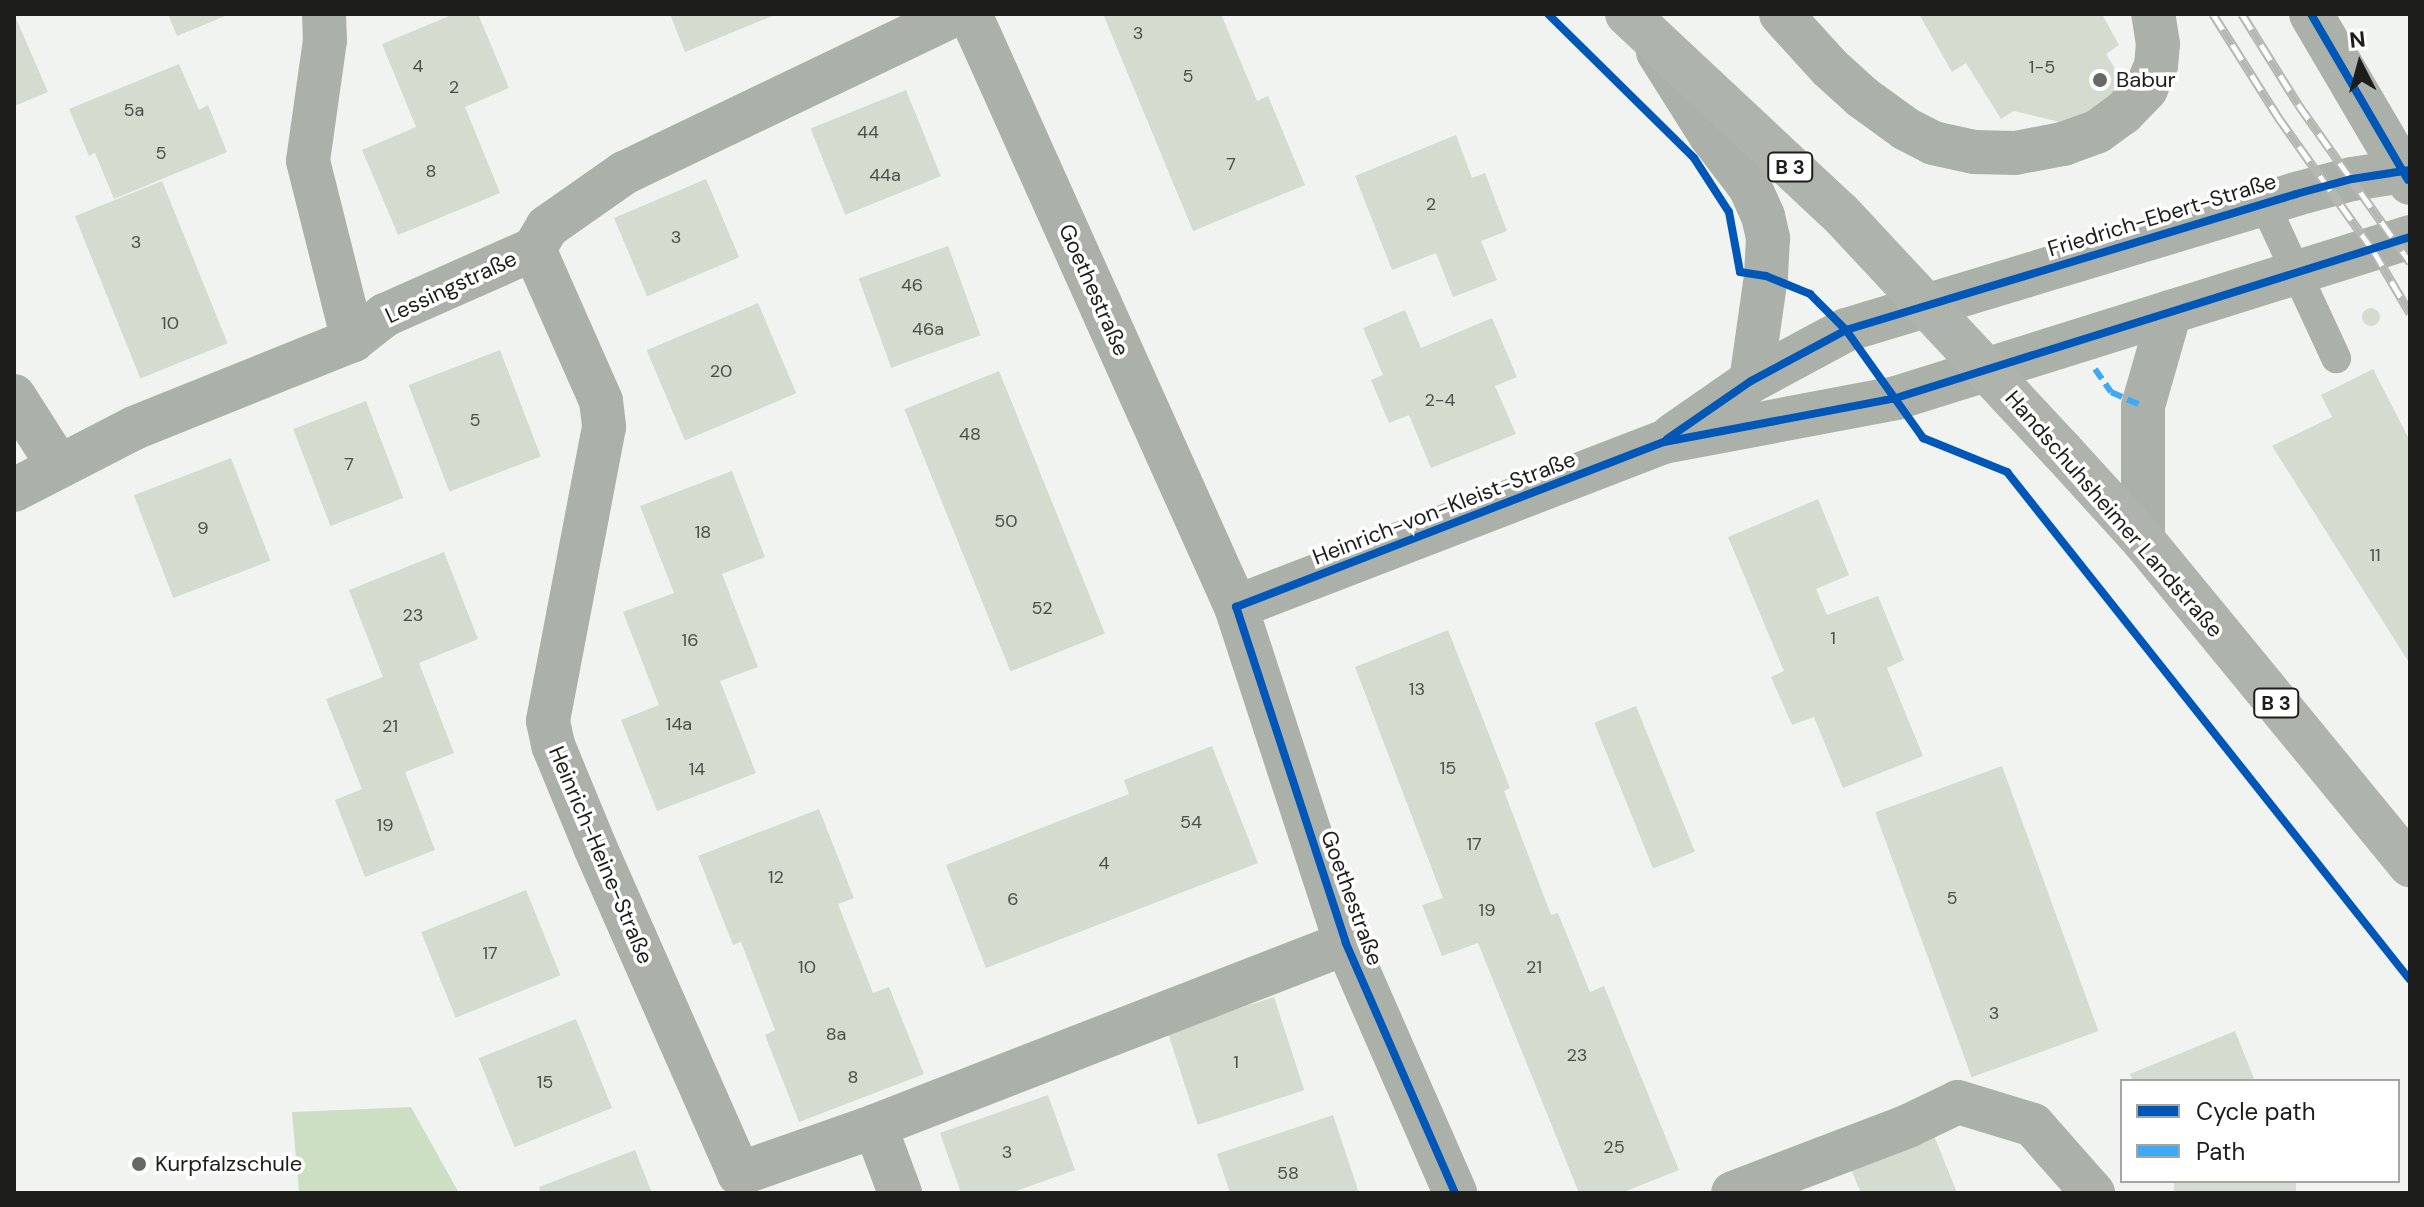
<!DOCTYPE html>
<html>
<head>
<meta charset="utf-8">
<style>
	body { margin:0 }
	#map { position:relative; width:2424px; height:1207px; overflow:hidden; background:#f1f3f0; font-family:"DM Sans",sans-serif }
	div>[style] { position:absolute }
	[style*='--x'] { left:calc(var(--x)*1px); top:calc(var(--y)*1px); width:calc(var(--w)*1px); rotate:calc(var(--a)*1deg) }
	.green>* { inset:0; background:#cddfc3 }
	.building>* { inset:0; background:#d3dcce; transform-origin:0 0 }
	.round { border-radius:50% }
	.service>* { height:30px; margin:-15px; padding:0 15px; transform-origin:15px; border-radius:15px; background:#abb1a9 }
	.minor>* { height:44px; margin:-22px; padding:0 22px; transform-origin:22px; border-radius:22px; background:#abb1a9 }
	.primary>* { height:44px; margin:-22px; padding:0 22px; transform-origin:22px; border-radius:22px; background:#aeb3ab }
	.rail>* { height:9px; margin-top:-4.5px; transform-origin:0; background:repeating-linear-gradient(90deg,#fff 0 18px,#b4b7b2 0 36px); box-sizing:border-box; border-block:2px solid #b4b7b2 }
	.quiet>* { height:6px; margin-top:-3px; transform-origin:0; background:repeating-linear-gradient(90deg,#3fa9f5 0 12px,transparent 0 18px) }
	.cycleway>* { height:8px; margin:-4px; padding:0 4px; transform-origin:4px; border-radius:4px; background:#0057b8 }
	.dots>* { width:22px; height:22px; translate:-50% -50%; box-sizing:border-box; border:4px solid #fff; border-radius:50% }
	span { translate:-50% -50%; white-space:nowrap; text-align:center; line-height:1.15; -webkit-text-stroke:7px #fff; paint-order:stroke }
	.number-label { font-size:18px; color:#4a4e48 }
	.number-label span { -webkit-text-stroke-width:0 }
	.shield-label span { padding:2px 6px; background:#fff; border:2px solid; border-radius:6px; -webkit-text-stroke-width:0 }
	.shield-label { font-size:20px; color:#1d1e1c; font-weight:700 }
	.poi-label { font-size:22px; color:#1d1e1c }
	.left { translate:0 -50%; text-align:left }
	.street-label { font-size:22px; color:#1d1e1c }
	.frame { position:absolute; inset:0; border:16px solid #1d1e1c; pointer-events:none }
	.legend { position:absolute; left:2120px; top:1079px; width:280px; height:104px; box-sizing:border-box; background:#fff; border:2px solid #a5a5a4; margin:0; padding:10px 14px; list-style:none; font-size:24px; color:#1d1e1c }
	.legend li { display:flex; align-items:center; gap:16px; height:40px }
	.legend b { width:40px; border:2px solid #a5a5a4 }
	.north { position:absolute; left:2320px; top:24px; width:80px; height:80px; -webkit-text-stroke:6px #fff; paint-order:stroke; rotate:354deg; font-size:22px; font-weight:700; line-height:32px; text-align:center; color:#1d1e1c }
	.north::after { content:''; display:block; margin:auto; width:28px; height:36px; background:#1d1e1c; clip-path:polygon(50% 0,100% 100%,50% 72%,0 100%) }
</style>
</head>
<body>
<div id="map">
	<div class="green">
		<i style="clip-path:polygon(411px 1107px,459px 1193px,299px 1193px,292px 1112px)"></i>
	</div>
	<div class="building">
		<i style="clip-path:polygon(14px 14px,48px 92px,14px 106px)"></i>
		<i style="clip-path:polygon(168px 14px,230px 14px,177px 36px)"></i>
		<i style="clip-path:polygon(454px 14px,478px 14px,509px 88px,465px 107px,500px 193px,398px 235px,362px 150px,416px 127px,382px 44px)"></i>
		<i style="clip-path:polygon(670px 14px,777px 14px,685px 52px)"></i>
		<i style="clip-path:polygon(1103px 14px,1221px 14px,1257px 101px,1268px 96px,1305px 185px,1193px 231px)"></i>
		<i style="clip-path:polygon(1919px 14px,2102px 14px,2119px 45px,2106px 54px,2119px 75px,2112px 99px,2072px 125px,2014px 111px,2001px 119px,1966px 63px,1952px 72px)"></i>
		<i style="clip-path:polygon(179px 64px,199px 110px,208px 105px,227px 152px,114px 199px,95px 153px,89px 156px,69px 109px)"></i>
		<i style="left:906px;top:90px;width:93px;height:103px;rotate:68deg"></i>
		<i style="clip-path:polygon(1456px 135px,1472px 178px,1485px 173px,1507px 231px,1481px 241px,1497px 280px,1453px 297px,1436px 253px,1392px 270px,1355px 176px)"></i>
		<i style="left:706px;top:179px;width:85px;height:100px;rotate:67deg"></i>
		<i style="left:162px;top:181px;width:175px;height:94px;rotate:68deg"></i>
		<i style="left:948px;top:246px;width:95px;height:95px;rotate:70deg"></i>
		<i style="left:758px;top:303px;width:98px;height:121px;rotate:67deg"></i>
		<i class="round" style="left:2362px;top:308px;width:18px;height:18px"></i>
		<i style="clip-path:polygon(1405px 310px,1421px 348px,1492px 318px,1517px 377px,1495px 386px,1516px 434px,1431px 468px,1409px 415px,1389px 423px,1371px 380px,1383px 375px,1363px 328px)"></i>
		<i style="left:500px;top:350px;width:114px;height:98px;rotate:69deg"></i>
		<i style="clip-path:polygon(2373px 369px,2410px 441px,2410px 664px,2272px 446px,2332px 417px,2321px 395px)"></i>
		<i style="left:999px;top:371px;width:283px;height:102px;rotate:68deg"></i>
		<i style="left:366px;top:401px;width:104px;height:78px;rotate:69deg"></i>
		<i style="left:231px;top:458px;width:110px;height:104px;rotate:69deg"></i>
		<i style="clip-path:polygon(732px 471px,765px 557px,722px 574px,758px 667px,720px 681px,756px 773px,657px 811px,621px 720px,659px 705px,623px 612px,674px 593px,640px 506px)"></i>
		<i style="clip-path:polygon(1818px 499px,1849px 575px,1816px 589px,1827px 615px,1878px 596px,1904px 660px,1887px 668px,1923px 756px,1843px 788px,1814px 717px,1792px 725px,1771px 677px,1784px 671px,1728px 537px)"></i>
		<i style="clip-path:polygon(444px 552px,478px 639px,419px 663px,454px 753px,405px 772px,435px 850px,365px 877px,335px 800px,362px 789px,326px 699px,383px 677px,349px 590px)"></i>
		<i style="clip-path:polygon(1448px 630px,1510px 788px,1504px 791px,1551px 915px,1558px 913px,1590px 992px,1604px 986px,1679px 1170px,1621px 1193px,1579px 1193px,1478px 943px,1442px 956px,1422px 905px,1443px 898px,1355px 667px)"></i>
		<i style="left:1636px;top:706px;width:157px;height:45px;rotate:68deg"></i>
		<i style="clip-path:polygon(1212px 746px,1258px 863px,986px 968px,946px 865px,1129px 794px,1124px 780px)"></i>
		<i style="left:2002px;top:766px;width:282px;height:135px;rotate:70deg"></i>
		<i style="clip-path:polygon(819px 809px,854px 898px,838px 904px,873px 993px,889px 987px,924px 1074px,799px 1122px,765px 1035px,775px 1030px,741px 942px,733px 945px,698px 856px)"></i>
		<i style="left:526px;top:890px;width:92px;height:113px;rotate:68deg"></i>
		<i style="left:1274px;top:997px;width:98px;height:112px;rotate:72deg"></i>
		<i style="left:576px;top:1019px;width:96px;height:105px;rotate:68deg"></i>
		<i style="clip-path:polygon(2235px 1031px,2255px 1081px,2133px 1081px,2130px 1074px)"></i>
		<i style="clip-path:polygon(1048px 1095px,1075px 1170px,1010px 1193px,961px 1193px,940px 1133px)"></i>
		<i style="clip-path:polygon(1333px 1115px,1359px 1193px,1230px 1193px,1217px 1154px)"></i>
		<i style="clip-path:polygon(1933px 1133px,1957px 1193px,1861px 1193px,1850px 1167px)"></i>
		<i style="clip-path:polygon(635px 1150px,652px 1193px,541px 1193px,539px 1187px)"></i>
		<i style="left:2174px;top:1181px;width:122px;height:13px"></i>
	</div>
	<div class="service">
		<i style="--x:2265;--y:205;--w:169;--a:65.1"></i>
	</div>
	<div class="minor">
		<i style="--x:324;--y:14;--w:26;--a:88"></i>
		<i style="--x:325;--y:40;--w:122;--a:98"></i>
		<i style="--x:308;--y:161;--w:185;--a:75.9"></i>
		<i style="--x:970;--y:14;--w:650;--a:65.84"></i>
		<i style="--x:1236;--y:607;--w:354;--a:71.9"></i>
		<i style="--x:1346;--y:943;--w:273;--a:66.4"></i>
		<i style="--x:1781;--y:14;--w:72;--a:47.8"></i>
		<i style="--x:1829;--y:67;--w:45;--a:42.3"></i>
		<i style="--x:1862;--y:97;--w:54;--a:36"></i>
		<i style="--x:1906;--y:129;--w:30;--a:27"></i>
		<i style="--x:1933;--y:143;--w:42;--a:12.4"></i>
		<i style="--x:1974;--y:152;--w:41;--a:1.4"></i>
		<i style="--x:2015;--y:153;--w:49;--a:-10.6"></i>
		<i style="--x:2063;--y:144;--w:37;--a:-20"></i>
		<i style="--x:2098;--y:131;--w:31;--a:-36"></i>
		<i style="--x:2123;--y:113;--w:33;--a:-46"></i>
		<i style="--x:2146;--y:89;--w:25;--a:-67"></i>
		<i style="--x:2156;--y:66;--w:22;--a:-85"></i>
		<i style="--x:2158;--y:44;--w:30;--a:-99"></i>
		<i style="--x:2311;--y:14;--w:196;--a:59.6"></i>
		<i style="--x:1658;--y:52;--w:99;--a:57.8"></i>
		<i style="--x:1711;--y:136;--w:64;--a:52.6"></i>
		<i style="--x:1750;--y:187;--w:32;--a:66"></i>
		<i style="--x:1763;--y:216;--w:23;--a:77"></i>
		<i style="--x:1768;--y:238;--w:38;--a:93"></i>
		<i style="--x:1766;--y:276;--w:106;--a:98.1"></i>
		<i style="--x:534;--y:249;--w:166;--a:66.2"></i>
		<i style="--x:601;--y:401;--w:26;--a:83"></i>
		<i style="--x:604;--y:427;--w:299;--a:100.8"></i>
		<i style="--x:548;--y:721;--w:25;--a:78"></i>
		<i style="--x:553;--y:745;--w:110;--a:67.6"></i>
		<i style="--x:595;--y:847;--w:357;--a:66.2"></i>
		<i style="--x:739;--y:1174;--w:144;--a:-19.4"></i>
		<i style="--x:875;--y:1126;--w:505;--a:-21.23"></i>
		<i style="--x:14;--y:396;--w:82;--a:57.5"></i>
		<i style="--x:1673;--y:435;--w:95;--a:-34.7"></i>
		<i style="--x:1751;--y:381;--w:108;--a:-28.2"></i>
		<i style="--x:1846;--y:330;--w:470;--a:-16.8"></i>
		<i style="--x:2296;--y:194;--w:58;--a:-15"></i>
		<i style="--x:2352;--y:179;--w:59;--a:-8.8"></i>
		<i style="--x:14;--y:490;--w:135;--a:-27.3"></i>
		<i style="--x:134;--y:428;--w:236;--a:-21.9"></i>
		<i style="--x:353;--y:340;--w:41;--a:-38"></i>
		<i style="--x:385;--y:315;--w:163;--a:-23.9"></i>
		<i style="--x:534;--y:249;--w:26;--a:-59"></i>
		<i style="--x:547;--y:227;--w:94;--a:-35"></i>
		<i style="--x:624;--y:173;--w:368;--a:-25.6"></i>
		<i style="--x:2143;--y:540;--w:134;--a:-90"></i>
		<i style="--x:2143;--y:406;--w:98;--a:-74"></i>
		<i style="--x:1236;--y:607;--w:459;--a:-21.1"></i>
		<i style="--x:1664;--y:442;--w:236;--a:-10.7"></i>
		<i style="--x:1896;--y:398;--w:539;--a:-17.39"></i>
		<i style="--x:875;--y:1126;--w:72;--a:69.5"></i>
		<i style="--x:1733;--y:1193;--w:187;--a:-20.9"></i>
		<i style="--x:1908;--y:1126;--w:55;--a:-25.6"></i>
		<i style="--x:1958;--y:1102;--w:78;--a:17"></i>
		<i style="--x:2033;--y:1125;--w:91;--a:48.6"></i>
	</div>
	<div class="primary">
		<i style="--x:1627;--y:14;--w:291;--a:43.1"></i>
		<i style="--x:1840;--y:213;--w:325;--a:47"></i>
		<i style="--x:2062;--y:451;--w:120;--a:47.7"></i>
		<i style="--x:2143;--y:540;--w:421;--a:50.6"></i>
	</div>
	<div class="rail">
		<i style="--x:2213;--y:14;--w:122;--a:57.7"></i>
		<i style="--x:2278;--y:117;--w:163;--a:54.5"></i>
		<i style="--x:2373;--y:250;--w:73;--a:59.6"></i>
		<i style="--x:2242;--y:14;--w:106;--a:58.1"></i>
		<i style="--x:2298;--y:104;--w:194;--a:54.7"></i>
	</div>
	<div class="quiet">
		<i style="--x:2095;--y:369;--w:28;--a:55"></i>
		<i style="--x:2111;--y:392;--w:35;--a:24"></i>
	</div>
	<div class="cycleway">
		<i style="--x:1548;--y:14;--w:205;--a:44.6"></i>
		<i style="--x:1694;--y:158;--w:64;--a:57.1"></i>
		<i style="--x:1729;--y:212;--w:61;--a:79.6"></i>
		<i style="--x:1740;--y:272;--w:26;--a:9"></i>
		<i style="--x:1766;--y:276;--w:48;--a:22.2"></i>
		<i style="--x:1810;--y:294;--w:51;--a:45"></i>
		<i style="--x:1846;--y:330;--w:133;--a:54.5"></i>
		<i style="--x:1923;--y:438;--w:91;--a:22"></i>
		<i style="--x:2007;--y:472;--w:648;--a:51.57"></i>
		<i style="--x:2311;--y:14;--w:192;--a:59.7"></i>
		<i style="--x:1667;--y:439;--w:102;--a:-34.6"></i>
		<i style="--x:1751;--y:381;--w:108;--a:-28.2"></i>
		<i style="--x:1846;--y:330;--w:470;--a:-16.8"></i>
		<i style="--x:2296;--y:194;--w:58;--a:-15"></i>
		<i style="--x:2352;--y:179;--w:59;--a:-8.8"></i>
		<i style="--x:1455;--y:1193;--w:273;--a:-113.6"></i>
		<i style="--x:1346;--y:943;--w:354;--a:-108.1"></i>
		<i style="--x:1236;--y:607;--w:459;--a:-21.1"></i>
		<i style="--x:1664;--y:442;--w:236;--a:-10.7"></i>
		<i style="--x:1896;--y:398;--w:539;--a:-17.39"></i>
	</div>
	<div class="dots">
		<i style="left:2100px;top:80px;background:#676966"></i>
		<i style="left:139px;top:1164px;background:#676966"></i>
	</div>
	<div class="number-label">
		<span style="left:1138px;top:33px">3</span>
		<span style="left:418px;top:66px">4</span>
		<span style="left:2042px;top:67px">1-5</span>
		<span style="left:1188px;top:76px">5</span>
		<span style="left:454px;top:87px">2</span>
		<span style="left:134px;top:110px">5a</span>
		<span style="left:868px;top:132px">44</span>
		<span style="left:161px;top:153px">5</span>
		<span style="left:1231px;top:164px">7</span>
		<span style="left:431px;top:171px">8</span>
		<span style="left:885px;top:175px">44a</span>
		<span style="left:1431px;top:204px">2</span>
		<span style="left:676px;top:237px">3</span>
		<span style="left:136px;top:242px">3</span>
		<span style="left:912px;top:285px">46</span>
		<span style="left:170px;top:323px">10</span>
		<span style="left:928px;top:329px">46a</span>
		<span style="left:721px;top:371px">20</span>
		<span style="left:1440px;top:400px">2-4</span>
		<span style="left:475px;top:420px">5</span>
		<span style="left:970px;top:434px">48</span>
		<span style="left:349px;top:464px">7</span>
		<span style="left:1006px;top:521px">50</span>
		<span style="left:203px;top:528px">9</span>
		<span style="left:703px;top:532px">18</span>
		<span style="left:2375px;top:555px">11</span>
		<span style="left:1042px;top:608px">52</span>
		<span style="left:413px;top:615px">23</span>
		<span style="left:1833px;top:638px">1</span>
		<span style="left:690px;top:640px">16</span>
		<span style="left:1417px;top:689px">13</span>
		<span style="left:679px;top:724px">14a</span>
		<span style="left:390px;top:726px">21</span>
		<span style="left:1448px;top:768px">15</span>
		<span style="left:697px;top:769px">14</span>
		<span style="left:1191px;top:822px">54</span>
		<span style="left:385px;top:825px">19</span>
		<span style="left:1474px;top:844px">17</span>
		<span style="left:1104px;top:863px">4</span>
		<span style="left:776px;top:877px">12</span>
		<span style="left:1952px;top:898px">5</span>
		<span style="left:1013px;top:899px">6</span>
		<span style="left:1487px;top:910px">19</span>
		<span style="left:490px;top:953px">17</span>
		<span style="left:807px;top:967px">10</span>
		<span style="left:1534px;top:967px">21</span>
		<span style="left:1994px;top:1013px">3</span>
		<span style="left:836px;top:1034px">8a</span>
		<span style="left:1577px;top:1055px">23</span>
		<span style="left:1236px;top:1062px">1</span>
		<span style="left:853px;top:1077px">8</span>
		<span style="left:545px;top:1082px">15</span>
		<span style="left:1614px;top:1147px">25</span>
		<span style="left:1007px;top:1152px">3</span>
		<span style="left:1288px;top:1173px">58</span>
	</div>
	<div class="shield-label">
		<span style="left:1790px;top:167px">B 3</span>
		<span style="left:2276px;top:703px">B 3</span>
	</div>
	<div class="poi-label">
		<span class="left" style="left:2116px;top:80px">Babur</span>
		<span class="left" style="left:155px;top:1164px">Kurpfalzschule</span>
	</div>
	<div class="street-label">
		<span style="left:2162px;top:215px;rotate:-17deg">Friedrich-Ebert-Straße</span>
		<span style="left:451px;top:287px;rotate:-25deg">Lessingstraße</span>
		<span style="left:1094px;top:290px;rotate:66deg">Goethestraße</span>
		<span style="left:1444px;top:508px;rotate:-21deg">Heinrich-von-Kleist-Straße</span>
		<span style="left:2114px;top:514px;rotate:49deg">Handschuhsheimer Landstraße</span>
		<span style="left:601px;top:855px;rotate:67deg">Heinrich-Heine-Straße</span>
		<span style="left:1352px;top:898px;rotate:70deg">Goethestraße</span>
	</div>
	<div class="frame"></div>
	<ul class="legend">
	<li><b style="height:10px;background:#0057b8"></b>Cycle path</li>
	<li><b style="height:10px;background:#3fa9f5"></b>Path</li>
	</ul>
	<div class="north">N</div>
</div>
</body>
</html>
